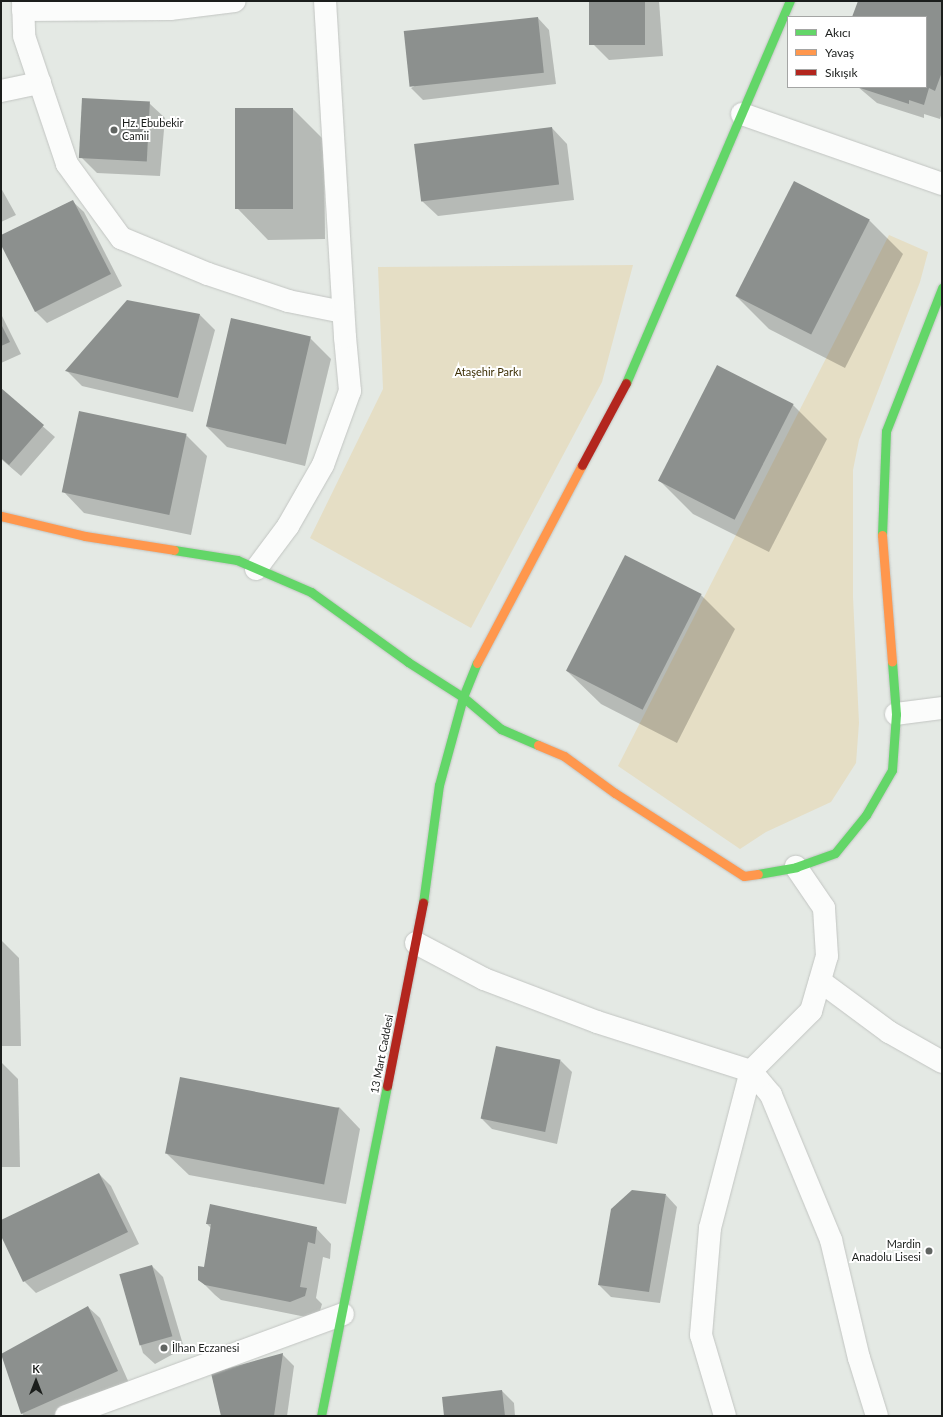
<!DOCTYPE html>
<html>
<head>
<meta charset="utf-8">
<style>
	body { margin:0 }
	#map { position:relative; width:943px; height:1417px; overflow:hidden; background:#e4e9e4; font-family:Lato,sans-serif }
	div>[style] { position:absolute }
	[style*='--x'] { left:calc(var(--x)*1px); top:calc(var(--y)*1px); width:calc(var(--w)*1px); rotate:calc(var(--a)*1deg) }
	.green>* { inset:0; background:#e5dec5 }
	.shadow>* { inset:0; background:#0003 }
	.building>* { inset:0; background:#8c908e; transform-origin:0 0 }
	.roads { filter:drop-shadow(0 0 1px #c2c5c2) drop-shadow(0 0 1px #c2c5c2) }
	.street>* { height:22px; margin:-11px; padding:0 11px; transform-origin:11px; border-radius:11px; background:#fbfcfb }
	.fast>* { height:9px; margin:-4.5px; padding:0 4.5px; transform-origin:4.5px; border-radius:4.5px; background:#63d668 }
	.slow>* { height:9px; margin:-4.5px; padding:0 4.5px; transform-origin:4.5px; border-radius:4.5px; background:#ff974d }
	.jam>* { height:9px; margin:-4.5px; padding:0 4.5px; transform-origin:4.5px; border-radius:4.5px; background:#b3261e }
	.dots>* { width:11px; height:11px; translate:-50% -50%; box-sizing:border-box; border:2px solid #fff; border-radius:50% }
	span { translate:-50% -50%; white-space:nowrap; text-align:center; line-height:1.15; -webkit-text-stroke:4px #fff; paint-order:stroke }
	.poi-label { font-size:11px; color:#1b1e1c }
	.left { translate:0 -50%; text-align:left }
	.right { translate:-100% -50%; text-align:right }
	.park-label { font-size:11px; color:#3c2e03 }
	.street-label { font-size:11px; color:#1b1e1c }
	.frame { position:absolute; inset:0; border:2px solid #1b1e1c; pointer-events:none }
	.legend { position:absolute; left:787px; top:16px; width:140px; height:72px; box-sizing:border-box; background:#fff; border:1px solid #a4a5a4; margin:0; padding:5px 7px; list-style:none; font-size:12px; color:#1b1e1c }
	.legend li { display:flex; align-items:center; gap:8px; height:20px }
	.legend b { width:20px; border:1px solid #a4a5a4 }
	.north { position:absolute; left:16px; top:1361px; width:40px; height:40px; -webkit-text-stroke:3px #fff; paint-order:stroke; rotate:0deg; font-size:11px; font-weight:700; line-height:16px; text-align:center; color:#1b1e1c }
	.north::after { content:''; display:block; margin:auto; width:14px; height:18px; background:#1b1e1c; clip-path:polygon(50% 0,100% 100%,50% 72%,0 100%) }
</style>
</head>
<body>
<div id="map">
	<div class="green">
		<i style="clip-path:polygon(889px 235px,928px 252px,920px 282px,859px 440px,853px 470px,853px 597px,859px 723px,856px 763px,831px 802px,766px 832px,740px 849px,618px 766px)"></i>
		<i style="clip-path:polygon(633px 265px,602px 382px,471px 628px,310px 538px,383px 389px,378px 267px)"></i>
	</div>
	<div class="shadow">
		<i style="clip-path:polygon(590px 1px,659px 1px,663px 56px,609px 60px,594px 45px)"></i>
		<i style="clip-path:polygon(859px 1px,942px 1px,942px 112px,940px 119px,924px 114px,924px 118px,877px 103px,858px 87px,926px 87px,926px 17px,853px 17px)"></i>
		<i style="clip-path:polygon(538px 18px,549px 30px,556px 84px,423px 100px,411px 88px)"></i>
		<i style="clip-path:polygon(149px 103px,165px 118px,160px 176px,97px 173px,82px 158px)"></i>
		<i style="clip-path:polygon(293px 109px,324px 140px,325px 239px,268px 240px,237px 208px)"></i>
		<i style="clip-path:polygon(552px 128px,567px 144px,574px 200px,438px 216px,422px 201px)"></i>
		<i style="clip-path:polygon(1px 188px,16px 215px,1px 222px)"></i>
		<i style="clip-path:polygon(72px 201px,84px 212px,122px 286px,47px 323px,36px 312px,1px 243px,1px 237px)"></i>
		<i style="clip-path:polygon(869px 220px,903px 254px,845px 368px,769px 329px,736px 296px)"></i>
		<i style="clip-path:polygon(1px 314px,21px 354px,1px 363px)"></i>
		<i style="clip-path:polygon(200px 315px,215px 330px,193px 412px,82px 386px,67px 371px)"></i>
		<i style="clip-path:polygon(310px 338px,331px 359px,305px 466px,227px 447px,206px 426px)"></i>
		<i style="clip-path:polygon(1px 390px,55px 437px,21px 476px,1px 459px)"></i>
		<i style="clip-path:polygon(793px 405px,827px 439px,769px 552px,693px 514px,660px 481px)"></i>
		<i style="clip-path:polygon(186px 435px,207px 456px,191px 535px,84px 513px,63px 491px)"></i>
		<i style="clip-path:polygon(701px 595px,735px 629px,677px 743px,601px 704px,567px 671px)"></i>
		<i style="clip-path:polygon(1px 940px,19px 958px,21px 1046px,1px 1046px)"></i>
		<i style="clip-path:polygon(561px 1061px,572px 1072px,557px 1144px,492px 1129px,481px 1118px)"></i>
		<i style="clip-path:polygon(1px 1062px,18px 1079px,20px 1167px,1px 1167px)"></i>
		<i style="clip-path:polygon(339px 1107px,360px 1129px,346px 1204px,189px 1175px,167px 1154px)"></i>
		<i style="clip-path:polygon(99px 1174px,111px 1186px,139px 1244px,36px 1293px,24px 1281px,1px 1233px,1px 1221px)"></i>
		<i style="clip-path:polygon(666px 1195px,677px 1207px,660px 1303px,611px 1297px,599px 1285px)"></i>
		<i style="clip-path:polygon(211px 1205px,316px 1228px,331px 1244px,330px 1259px,323px 1257px,316px 1298px,322px 1304px,320px 1311px,306px 1317px,221px 1300px,215px 1295px,199px 1279px,205px 1268px,211px 1228px,207px 1224px)"></i>
		<i style="clip-path:polygon(152px 1266px,163px 1277px,184px 1348px,155px 1364px,143px 1353px,121px 1278px)"></i>
		<i style="clip-path:polygon(88px 1307px,100px 1318px,129px 1383px,54px 1416px,24px 1416px,22px 1413px)"></i>
		<i style="clip-path:polygon(282px 1354px,294px 1366px,287px 1416px,222px 1416px)"></i>
		<i style="clip-path:polygon(502px 1391px,514px 1403px,515px 1416px,445px 1416px)"></i>
	</div>
	<div class="building">
		<i style="left:589px;top:1px;width:56px;height:44px"></i>
		<i style="clip-path:polygon(858px 1px,942px 1px,942px 72px,935px 91px,929px 88px,924px 105px,909px 100px,909px 104px,860px 88px,926px 87px,926px 17px,852px 17px)"></i>
		<i style="left:538px;top:17px;width:56px;height:135px;rotate:84deg"></i>
		<i style="left:82px;top:98px;width:68px;height:60px;rotate:3deg"></i>
		<i style="left:235px;top:108px;width:58px;height:101px"></i>
		<i style="left:552px;top:127px;width:58px;height:139px;rotate:83deg"></i>
		<i style="left:794px;top:181px;width:85px;height:129px;rotate:27deg"></i>
		<i style="clip-path:polygon(73px 200px,111px 274px,35px 312px,1px 245px,1px 235px)"></i>
		<i style="clip-path:polygon(127px 300px,200px 314px,178px 398px,65px 371px)"></i>
		<i style="left:231px;top:318px;width:82px;height:111px;rotate:13deg"></i>
		<i style="clip-path:polygon(1px 324px,10px 342px,1px 346px)"></i>
		<i style="left:717px;top:365px;width:86px;height:130px;rotate:27deg"></i>
		<i style="clip-path:polygon(1px 388px,44px 425px,9px 465px,1px 458px)"></i>
		<i style="left:79px;top:411px;width:110px;height:83px;rotate:12deg"></i>
		<i style="left:625px;top:555px;width:86px;height:130px;rotate:27deg"></i>
		<i style="left:496px;top:1046px;width:66px;height:74px;rotate:12deg"></i>
		<i style="left:180px;top:1077px;width:162px;height:78px;rotate:11deg"></i>
		<i style="clip-path:polygon(99px 1173px,128px 1232px,23px 1282px,1px 1236px,1px 1220px)"></i>
		<i style="clip-path:polygon(632px 1190px,666px 1194px,649px 1292px,598px 1285px,611px 1209px)"></i>
		<i style="clip-path:polygon(210px 1204px,317px 1227px,315px 1244px,308px 1242px,300px 1287px,307px 1288px,305px 1296px,290px 1302px,205px 1285px,198px 1280px,198px 1266px,204px 1267px,211px 1224px,206px 1224px)"></i>
		<i style="left:152px;top:1265px;width:74px;height:34px;rotate:74deg"></i>
		<i style="clip-path:polygon(88px 1306px,118px 1371px,21px 1414px,1px 1354px)"></i>
		<i style="clip-path:polygon(283px 1353px,274px 1416px,221px 1416px,211px 1373px)"></i>
		<i style="clip-path:polygon(502px 1390px,505px 1416px,444px 1416px,442px 1397px)"></i>
	</div>
	<div class="roads">
		<div class="street">
			<i style="--x:23;--y:1;--w:35;--a:88"></i>
			<i style="--x:24;--y:36;--w:135;--a:71.4"></i>
			<i style="--x:67;--y:164;--w:92;--a:53.9"></i>
			<i style="--x:121;--y:238;--w:94;--a:22.5"></i>
			<i style="--x:208;--y:274;--w:84;--a:18.6"></i>
			<i style="--x:288;--y:301;--w:56;--a:11.3"></i>
			<i style="--x:23;--y:10;--w:147;--a:-0.4"></i>
			<i style="--x:170;--y:9;--w:65;--a:-7"></i>
			<i style="--x:1;--y:91;--w:40;--a:-12"></i>
			<i style="--x:742;--y:114;--w:212;--a:19.3"></i>
			<i style="--x:256;--y:569;--w:54;--a:-53.3"></i>
			<i style="--x:288;--y:526;--w:70;--a:-60.2"></i>
			<i style="--x:323;--y:465;--w:79;--a:-70"></i>
			<i style="--x:350;--y:391;--w:54;--a:-95.3"></i>
			<i style="--x:345;--y:337;--w:337;--a:-93.4"></i>
			<i style="--x:896;--y:714;--w:46;--a:-7.4"></i>
			<i style="--x:416;--y:943;--w:77;--a:27.9"></i>
			<i style="--x:484;--y:979;--w:121;--a:20.8"></i>
			<i style="--x:597;--y:1022;--w:162;--a:17.7"></i>
			<i style="--x:751;--y:1071;--w:31;--a:50"></i>
			<i style="--x:771;--y:1095;--w:157;--a:67.5"></i>
			<i style="--x:831;--y:1240;--w:121;--a:76.7"></i>
			<i style="--x:859;--y:1358;--w:61;--a:72.8"></i>
			<i style="--x:820;--y:981;--w:86;--a:36.5"></i>
			<i style="--x:889;--y:1032;--w:61;--a:29.5"></i>
			<i style="--x:66;--y:1416;--w:295;--a:-20.2"></i>
			<i style="--x:725;--y:1416;--w:84;--a:-106.5"></i>
			<i style="--x:701;--y:1335;--w:107;--a:-85.2"></i>
			<i style="--x:710;--y:1228;--w:162;--a:-75.4"></i>
			<i style="--x:751;--y:1071;--w:85;--a:-45"></i>
			<i style="--x:811;--y:1011;--w:57;--a:-73.8"></i>
			<i style="--x:827;--y:956;--w:48;--a:-93.6"></i>
			<i style="--x:824;--y:908;--w:50;--a:-124.3"></i>
		</div>
		<div class="fast">
			<i style="--x:626;--y:383;--w:416;--a:-66.8"></i>
			<i style="--x:882;--y:535;--w:104;--a:-87.8"></i>
			<i style="--x:886;--y:431;--w:154;--a:-68.6"></i>
			<i style="--x:174;--y:550;--w:64;--a:9"></i>
			<i style="--x:237;--y:560;--w:81;--a:23.4"></i>
			<i style="--x:311;--y:592;--w:120;--a:35.8"></i>
			<i style="--x:408;--y:662;--w:65;--a:32.5"></i>
			<i style="--x:463;--y:697;--w:50;--a:40.1"></i>
			<i style="--x:501;--y:729;--w:40;--a:23.4"></i>
			<i style="--x:758;--y:874;--w:39;--a:-10"></i>
			<i style="--x:796;--y:867;--w:41;--a:-19.7"></i>
			<i style="--x:835;--y:853;--w:49;--a:-50.8"></i>
			<i style="--x:866;--y:815;--w:52;--a:-60"></i>
			<i style="--x:892;--y:770;--w:56;--a:-85.9"></i>
			<i style="--x:896;--y:714;--w:52;--a:-94.4"></i>
			<i style="--x:423;--y:903;--w:119;--a:-82.3"></i>
			<i style="--x:439;--y:785;--w:91;--a:-74.7"></i>
			<i style="--x:463;--y:697;--w:37;--a:-68"></i>
			<i style="--x:321;--y:1416;--w:337;--a:-78.7"></i>
		</div>
		<div class="slow">
			<i style="--x:1;--y:516;--w:86;--a:13.4"></i>
			<i style="--x:85;--y:536;--w:90;--a:8.9"></i>
			<i style="--x:882;--y:535;--w:127;--a:85.5"></i>
			<i style="--x:477;--y:663;--w:224;--a:-62.1"></i>
			<i style="--x:538;--y:745;--w:28;--a:23"></i>
			<i style="--x:564;--y:756;--w:63;--a:36"></i>
			<i style="--x:615;--y:793;--w:153;--a:32.8"></i>
			<i style="--x:744;--y:876;--w:14;--a:-8"></i>
		</div>
		<div class="jam">
			<i style="--x:582;--y:465;--w:93;--a:-61.8"></i>
			<i style="--x:387;--y:1086;--w:187;--a:-78.9"></i>
		</div>
	</div>
	<div class="dots">
		<i style="left:114px;top:130px;background:#616562"></i>
		<i style="left:929px;top:1251px;background:#616562"></i>
		<i style="left:164px;top:1348px;background:#616562"></i>
	</div>
	<div class="poi-label">
		<span class="left" style="left:122px;top:130px">Hz. Ebubekir<br>Camii</span>
		<span class="right" style="left:921px;top:1251px">Mardin<br>Anadolu Lisesi</span>
		<span class="left" style="left:172px;top:1348px">İlhan Eczanesi</span>
	</div>
	<div class="park-label">
		<span style="left:488px;top:372px">Ataşehir Parkı</span>
	</div>
	<div class="street-label">
		<span style="left:382px;top:1054px;rotate:-79deg">13 Mart Caddesi</span>
	</div>
	<div class="frame"></div>
	<ul class="legend">
	<li><b style="height:5px;background:#63d668"></b>Akıcı</li>
	<li><b style="height:5px;background:#ff974d"></b>Yavaş</li>
	<li><b style="height:5px;background:#b3261e"></b>Sıkışık</li>
	</ul>
	<div class="north">K</div>
</div>
</body>
</html>
